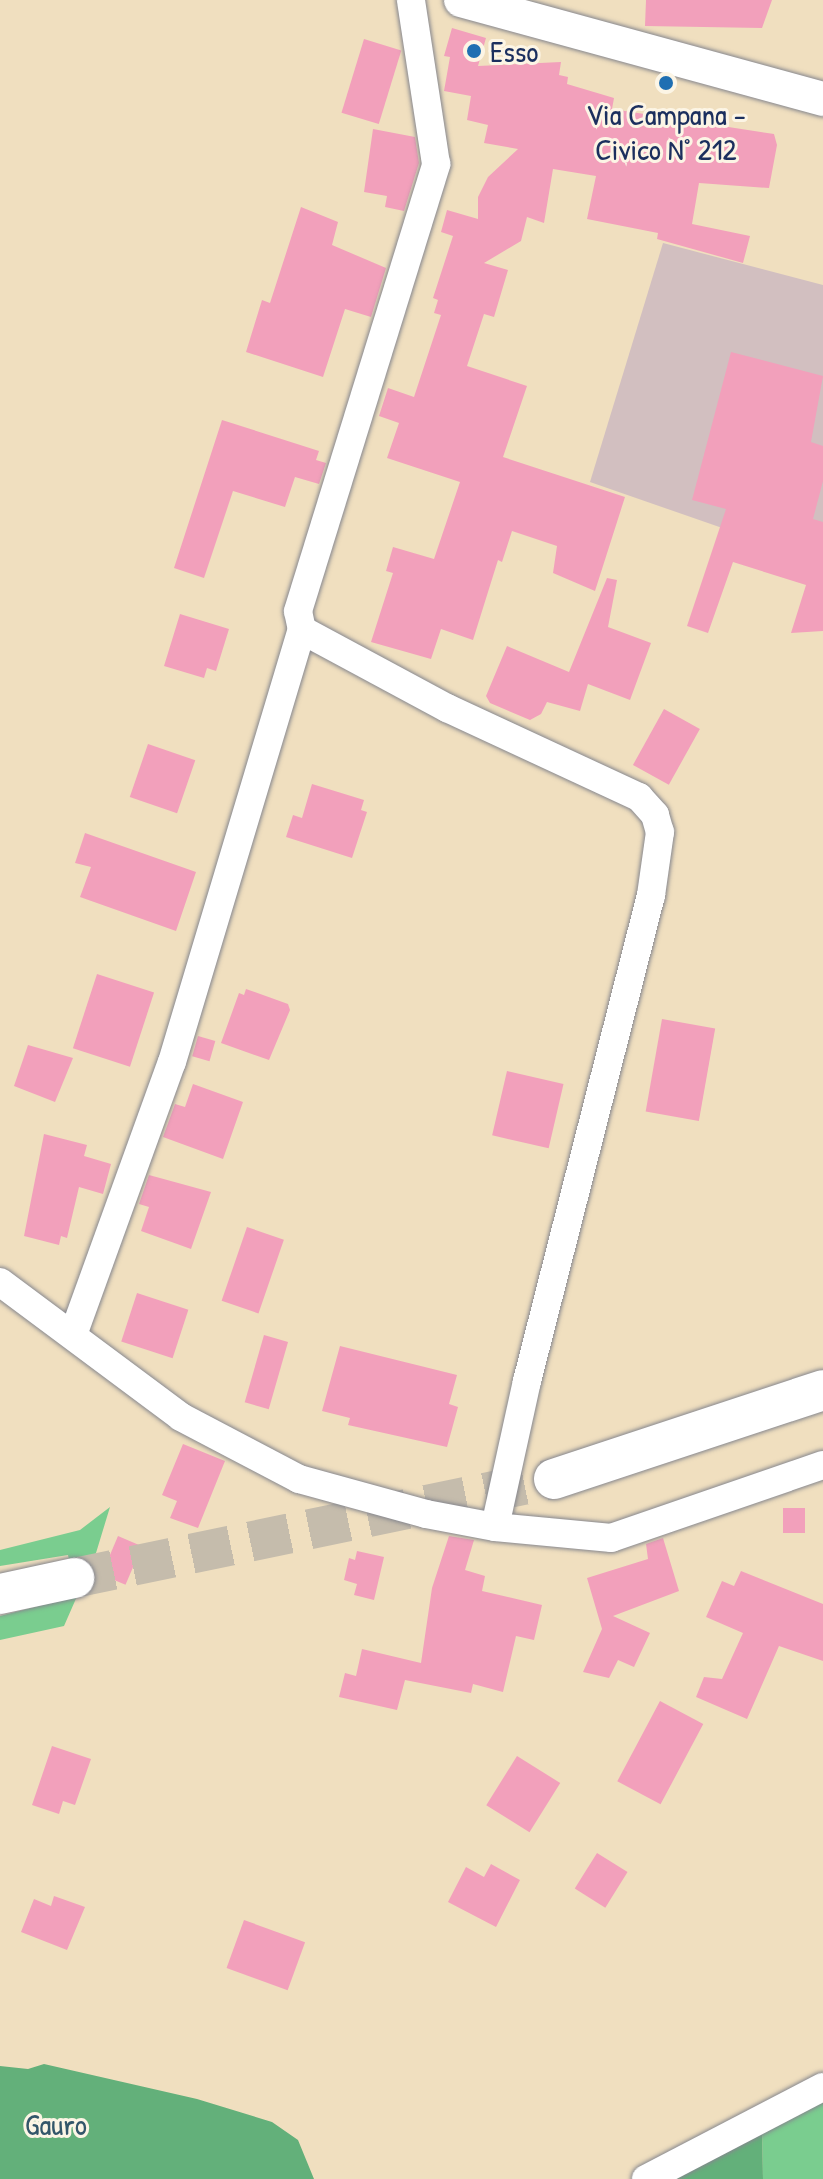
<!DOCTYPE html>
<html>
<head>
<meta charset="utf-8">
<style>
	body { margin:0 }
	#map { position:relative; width:823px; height:2179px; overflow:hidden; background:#f0dfbf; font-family:"Patrick Hand",sans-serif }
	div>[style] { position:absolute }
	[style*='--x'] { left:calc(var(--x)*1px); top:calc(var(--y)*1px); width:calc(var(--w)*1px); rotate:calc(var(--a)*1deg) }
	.industrial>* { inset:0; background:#d2bfc0 }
	.green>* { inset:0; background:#7acd8f }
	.forest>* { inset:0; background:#63b07a }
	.building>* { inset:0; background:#f2a0bb; transform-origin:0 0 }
	.secondary-tunnel>* { height:40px; margin-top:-20px; transform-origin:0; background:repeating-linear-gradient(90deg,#c5bcac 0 40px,transparent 0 60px) }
	.roads { filter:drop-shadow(0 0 2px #86878e) drop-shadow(0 0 2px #86878e) }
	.minor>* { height:28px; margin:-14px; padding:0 14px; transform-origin:14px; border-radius:14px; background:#fff }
	.tertiary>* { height:34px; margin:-17px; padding:0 17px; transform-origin:17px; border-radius:17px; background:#fff }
	.secondary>* { height:40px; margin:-20px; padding:0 20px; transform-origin:20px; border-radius:20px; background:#fff }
	.dots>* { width:22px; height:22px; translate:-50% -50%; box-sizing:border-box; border:4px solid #fcf5e5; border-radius:50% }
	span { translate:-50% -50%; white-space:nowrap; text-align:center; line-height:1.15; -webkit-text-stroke:6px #fcf5e5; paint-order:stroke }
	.poi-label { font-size:30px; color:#1b2f5e }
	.left { translate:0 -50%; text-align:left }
	.park-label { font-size:30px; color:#33566a }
</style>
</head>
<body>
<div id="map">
	<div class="industrial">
		<i style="clip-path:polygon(663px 243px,823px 285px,823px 563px,590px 482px)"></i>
	</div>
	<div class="green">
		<i style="clip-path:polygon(110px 1507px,96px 1553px,64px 1626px,0 1640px,0 1616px,77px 1596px,68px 1555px,0 1566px,0 1550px,80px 1530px)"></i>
		<i style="clip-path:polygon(823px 2097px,823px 2179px,763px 2179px,762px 2127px)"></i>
	</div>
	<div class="forest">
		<i style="clip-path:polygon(44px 2064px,197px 2099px,272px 2122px,298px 2140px,314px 2179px,0 2179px,0 2066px,28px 2069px)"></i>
		<i style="clip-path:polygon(762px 2127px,763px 2179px,675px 2179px)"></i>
	</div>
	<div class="building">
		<i style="clip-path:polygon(646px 0,772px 0,762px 28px,645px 26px)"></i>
		<i style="clip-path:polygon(452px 28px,486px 38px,478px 66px,561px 62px,559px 75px,568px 77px,567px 84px,614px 98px,612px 109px,774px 134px,777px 145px,769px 188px,699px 183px,692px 224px,750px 236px,743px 263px,657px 239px,658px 233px,587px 219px,596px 176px,553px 169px,544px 223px,527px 217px,521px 241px,484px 263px,508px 270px,494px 317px,484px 314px,467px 366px,527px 386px,503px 457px,625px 497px,595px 591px,553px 573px,557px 546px,512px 531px,502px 562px,498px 560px,473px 640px,441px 629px,431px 659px,371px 642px,393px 573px,386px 571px,393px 547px,434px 559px,460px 482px,387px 458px,399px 423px,379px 416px,388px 388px,414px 397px,441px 315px,434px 313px,438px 300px,433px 298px,453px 236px,441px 232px,447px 210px,478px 219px,478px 197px,488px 177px,518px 149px,484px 143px,488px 125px,467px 120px,471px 96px,444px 91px,450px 57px,444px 56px)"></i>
		<i style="left:364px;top:39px;width:39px;height:77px;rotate:17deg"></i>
		<i style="clip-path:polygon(373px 129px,415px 137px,419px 163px,404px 211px,385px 207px,387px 196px,364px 192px)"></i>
		<i style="clip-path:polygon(301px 207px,338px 222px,332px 245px,386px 268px,371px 317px,345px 309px,323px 377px,246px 352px,262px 300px,270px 303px)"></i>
		<i style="clip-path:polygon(731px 352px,823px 376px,811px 442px,823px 446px,823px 481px,813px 519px,823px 522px,823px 631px,791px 633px,806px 585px,733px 562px,708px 633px,687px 626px,726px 509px,692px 500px)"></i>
		<i style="clip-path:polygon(222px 420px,319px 451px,316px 460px,326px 463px,319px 484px,295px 477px,285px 507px,233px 491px,204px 578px,174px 568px)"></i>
		<i style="clip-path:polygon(607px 578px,617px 580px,608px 627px,651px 643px,630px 700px,588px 684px,580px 711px,547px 702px,541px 714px,530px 720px,490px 703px,486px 696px,507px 646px,569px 672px)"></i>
		<i style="clip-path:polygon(180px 614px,229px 629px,216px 671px,207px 668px,204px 678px,164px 666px)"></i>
		<i style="left:664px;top:709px;width:41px;height:64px;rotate:29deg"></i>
		<i style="left:148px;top:744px;width:50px;height:56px;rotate:19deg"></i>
		<i style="clip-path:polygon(312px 784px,364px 800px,361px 810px,367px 812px,352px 858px,286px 837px,293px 815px,302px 818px)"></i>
		<i style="clip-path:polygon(85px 833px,196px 872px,176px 931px,80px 897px,91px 867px,75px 863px)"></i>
		<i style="left:97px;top:974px;width:60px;height:78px;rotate:18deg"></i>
		<i style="clip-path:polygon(246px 989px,288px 1004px,290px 1010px,269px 1060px,221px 1043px,239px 993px,244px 995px)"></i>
		<i style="left:662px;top:1019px;width:54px;height:94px;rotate:10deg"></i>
		<i style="left:198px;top:1036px;width:18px;height:21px;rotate:16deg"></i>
		<i style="clip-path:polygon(28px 1045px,73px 1058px,55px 1102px,14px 1086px)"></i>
		<i style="left:507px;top:1071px;width:58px;height:66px;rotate:13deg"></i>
		<i style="clip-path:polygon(193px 1084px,243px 1102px,223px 1159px,163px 1137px,175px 1104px,185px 1107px)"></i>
		<i style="clip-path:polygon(44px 1134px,87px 1145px,84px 1156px,111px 1164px,103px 1194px,79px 1187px,67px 1238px,61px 1236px,59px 1245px,24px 1236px)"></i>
		<i style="clip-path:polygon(149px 1175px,211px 1192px,191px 1249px,141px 1231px,149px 1207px,139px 1204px)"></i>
		<i style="left:247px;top:1227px;width:39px;height:78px;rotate:19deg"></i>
		<i style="left:137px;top:1293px;width:54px;height:51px;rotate:18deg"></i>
		<i style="left:264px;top:1335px;width:25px;height:70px;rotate:16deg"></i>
		<i style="clip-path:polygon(340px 1346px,457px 1375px,449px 1404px,458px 1407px,447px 1447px,348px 1425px,350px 1418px,322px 1411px)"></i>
		<i style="clip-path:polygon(183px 1444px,225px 1461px,198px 1528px,170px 1518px,177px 1501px,162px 1495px)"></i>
		<i style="left:783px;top:1508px;width:22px;height:25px"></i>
		<i style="left:118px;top:1536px;width:26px;height:42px;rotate:23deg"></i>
		<i style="clip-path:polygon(449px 1536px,474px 1540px,465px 1570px,485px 1576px,482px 1591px,542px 1605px,534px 1640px,516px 1636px,503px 1692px,473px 1684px,471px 1693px,405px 1680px,397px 1710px,339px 1697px,345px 1673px,356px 1676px,362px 1649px,421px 1663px,432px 1588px)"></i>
		<i style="clip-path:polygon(663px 1538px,679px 1591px,613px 1616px,650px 1633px,634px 1667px,618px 1660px,609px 1678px,583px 1672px,602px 1629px,587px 1578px,648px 1559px,646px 1544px)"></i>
		<i style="clip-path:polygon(357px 1551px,384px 1557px,374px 1600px,354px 1595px,357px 1584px,344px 1580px,349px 1558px,355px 1560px)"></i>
		<i style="clip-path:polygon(741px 1571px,823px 1604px,823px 1661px,779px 1646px,747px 1719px,696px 1697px,704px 1677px,722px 1679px,743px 1633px,706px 1617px,722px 1581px,734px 1586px)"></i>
		<i style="left:660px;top:1701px;width:49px;height:91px;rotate:28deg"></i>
		<i style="clip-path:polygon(52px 1746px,91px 1759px,75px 1805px,63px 1801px,59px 1814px,32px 1805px)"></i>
		<i style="left:517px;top:1756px;width:51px;height:58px;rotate:32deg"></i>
		<i style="left:597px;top:1853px;width:36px;height:42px;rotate:32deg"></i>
		<i style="clip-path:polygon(491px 1864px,520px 1880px,496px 1927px,448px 1902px,466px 1867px,484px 1877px)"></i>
		<i style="clip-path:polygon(54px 1896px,85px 1907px,67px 1950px,21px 1932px,34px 1899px,51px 1906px)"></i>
		<i style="left:244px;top:1920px;width:65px;height:51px;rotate:20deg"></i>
	</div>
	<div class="secondary-tunnel">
		<i style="--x:74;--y:1578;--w:490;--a:-11.7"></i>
	</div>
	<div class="roads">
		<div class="minor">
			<i style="--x:302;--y:630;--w:165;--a:28.3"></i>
			<i style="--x:447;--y:708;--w:212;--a:24.9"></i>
			<i style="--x:639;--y:797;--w:24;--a:48"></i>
			<i style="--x:655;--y:815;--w:18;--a:74"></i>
			<i style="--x:660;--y:832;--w:64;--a:98.1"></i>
			<i style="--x:651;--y:895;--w:502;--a:104.31"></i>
			<i style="--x:527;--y:1381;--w:149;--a:102.4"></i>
			<i style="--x:0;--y:1282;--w:226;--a:36.7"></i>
			<i style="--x:181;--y:1417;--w:133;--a:27.7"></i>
			<i style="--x:299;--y:1479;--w:132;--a:15.4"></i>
			<i style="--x:426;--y:1514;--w:70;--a:10.7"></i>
			<i style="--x:495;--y:1527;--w:117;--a:5.4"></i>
			<i style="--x:611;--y:1538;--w:224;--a:-19"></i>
			<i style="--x:73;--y:1335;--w:290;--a:-70.1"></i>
			<i style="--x:172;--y:1062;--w:451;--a:-73.3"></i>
			<i style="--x:302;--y:630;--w:19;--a:-102"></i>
			<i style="--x:298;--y:611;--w:468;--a:-72.8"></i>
			<i style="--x:436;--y:164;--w:166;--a:-98.7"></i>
			<i style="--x:646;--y:2179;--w:199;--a:-27.5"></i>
		</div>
		<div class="tertiary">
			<i style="--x:461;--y:0;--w:375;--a:15.3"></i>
		</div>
		<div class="secondary">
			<i style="--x:554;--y:1479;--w:283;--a:-18.3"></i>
			<i style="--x:0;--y:1594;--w:76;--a:-12.2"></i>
		</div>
	</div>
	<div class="dots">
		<i style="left:474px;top:51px;background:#1f6fb2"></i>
		<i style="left:666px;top:83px;background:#1f6fb2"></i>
	</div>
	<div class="poi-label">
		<span class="left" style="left:490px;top:51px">Esso</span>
		<span style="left:666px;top:131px">Via Campana -<br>Civico N° 212</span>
	</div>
	<div class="park-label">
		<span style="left:56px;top:2124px">Gauro</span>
	</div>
</div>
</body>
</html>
